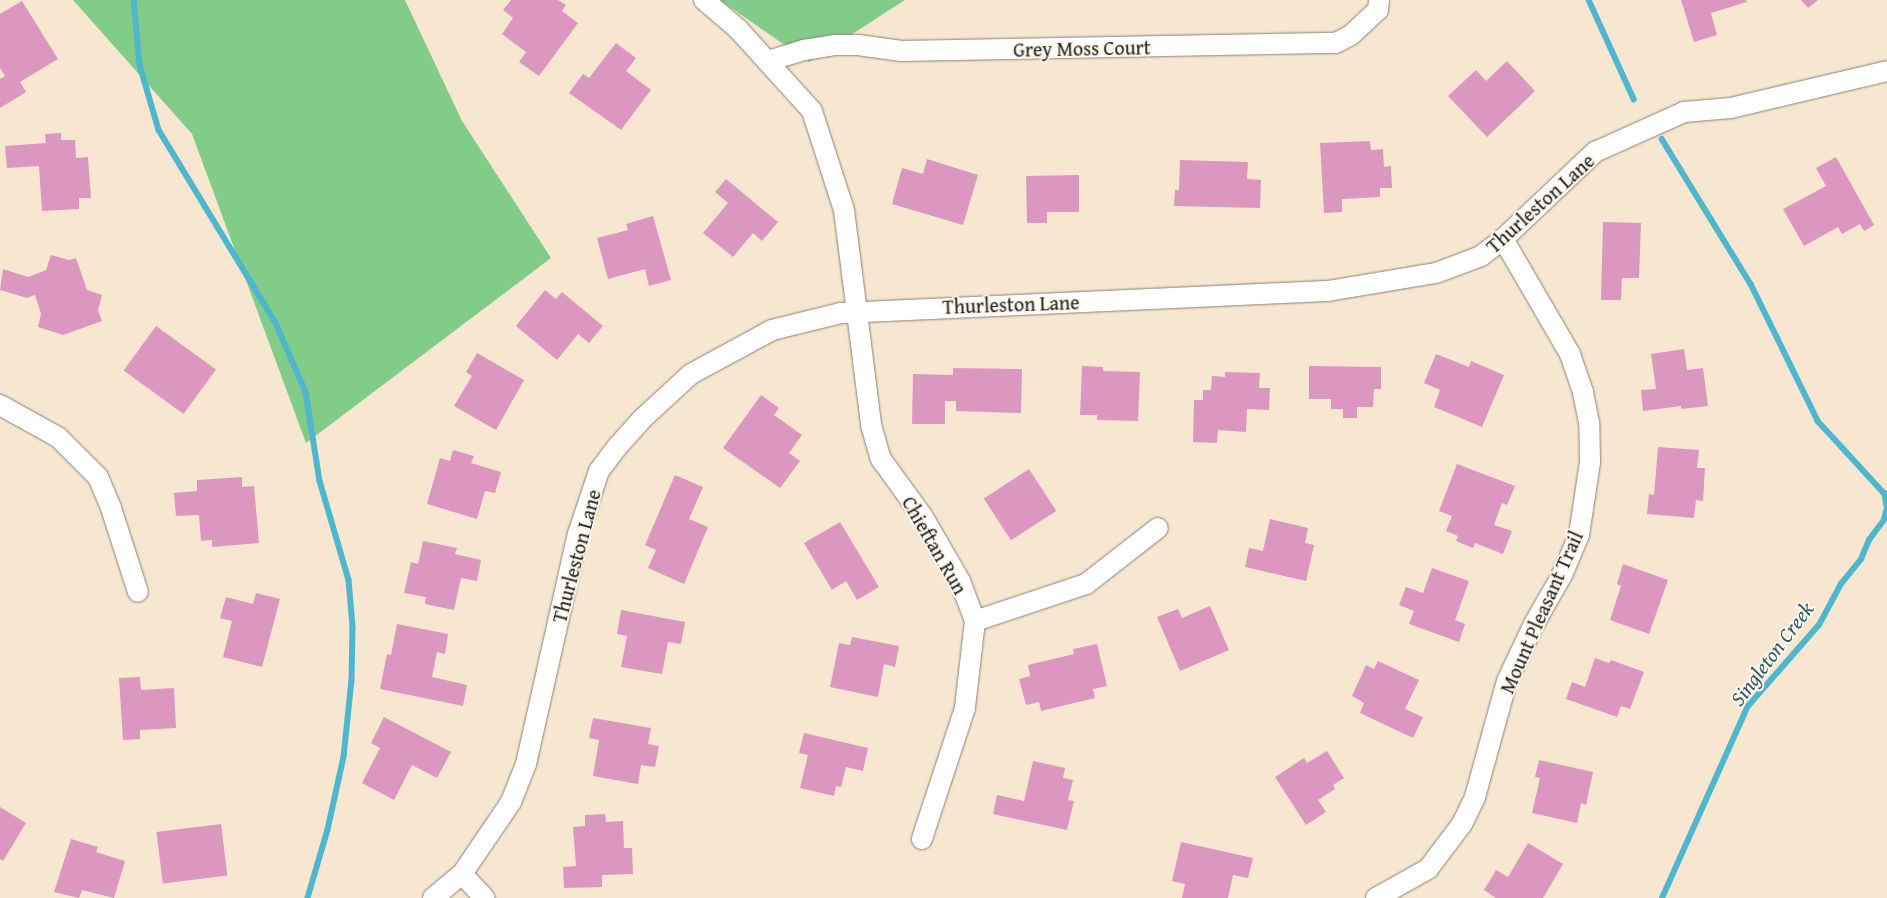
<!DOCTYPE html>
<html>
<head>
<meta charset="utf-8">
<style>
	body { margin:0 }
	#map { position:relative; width:1887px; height:898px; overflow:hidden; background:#f7e7d1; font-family:"Gentium Book Plus",serif }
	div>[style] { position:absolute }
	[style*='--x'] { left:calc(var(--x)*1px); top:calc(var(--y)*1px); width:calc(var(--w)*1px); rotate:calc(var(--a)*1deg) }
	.green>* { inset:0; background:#82cc8a }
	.stream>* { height:5.5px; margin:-2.75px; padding:0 2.75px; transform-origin:2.75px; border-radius:2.75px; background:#4eb6cd }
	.building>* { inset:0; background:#dc97c0; transform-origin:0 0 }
	.roads { filter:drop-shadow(0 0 1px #8a8276) drop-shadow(0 0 1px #8a8276) }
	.minor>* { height:20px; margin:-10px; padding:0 10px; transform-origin:10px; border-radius:10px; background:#fff }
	span { translate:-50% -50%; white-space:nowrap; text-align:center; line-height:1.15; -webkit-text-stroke:4px #fbf7ec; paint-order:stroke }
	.street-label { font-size:20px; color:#1c1c1c }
	.water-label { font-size:21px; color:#305a63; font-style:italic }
</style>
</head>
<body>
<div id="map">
	<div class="green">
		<i style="clip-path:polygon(73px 0,405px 0,462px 121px,551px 258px,306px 443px,192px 134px)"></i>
		<i style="clip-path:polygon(720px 0,905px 0,809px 62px)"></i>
	</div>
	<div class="stream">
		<i style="--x:134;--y:0;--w:65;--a:84.7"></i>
		<i style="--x:140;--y:65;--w:68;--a:73.7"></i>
		<i style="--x:159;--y:130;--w:226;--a:58.8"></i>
		<i style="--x:276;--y:323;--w:75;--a:66.5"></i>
		<i style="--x:306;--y:392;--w:90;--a:81.1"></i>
		<i style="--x:320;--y:481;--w:103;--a:73.7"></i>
		<i style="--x:349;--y:580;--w:47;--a:85.1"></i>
		<i style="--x:353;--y:627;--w:53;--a:91.1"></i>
		<i style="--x:352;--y:680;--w:77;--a:95.9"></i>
		<i style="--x:344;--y:757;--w:75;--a:102.4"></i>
		<i style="--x:328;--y:830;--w:71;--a:106.4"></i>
		<i style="--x:1589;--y:0;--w:109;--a:65.6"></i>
		<i style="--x:1662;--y:139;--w:170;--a:58.5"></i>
		<i style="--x:1751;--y:284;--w:153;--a:63.9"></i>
		<i style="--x:1818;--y:421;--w:98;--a:47.5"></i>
		<i style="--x:1662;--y:898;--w:210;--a:-65.9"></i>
		<i style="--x:1748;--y:706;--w:108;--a:-48.8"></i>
		<i style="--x:1819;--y:625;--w:47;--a:-61.8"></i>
		<i style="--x:1841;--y:584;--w:32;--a:-51"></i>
		<i style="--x:1861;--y:559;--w:21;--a:-67"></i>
		<i style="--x:1869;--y:540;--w:25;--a:-53"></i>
		<i style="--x:1884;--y:520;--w:12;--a:-76"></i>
		<i style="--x:1887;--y:508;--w:15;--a:-101"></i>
	</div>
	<div class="building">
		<i style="clip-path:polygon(511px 0,558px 0,566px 5px,562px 11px,578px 23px,539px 76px,519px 62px,526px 52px,502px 34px,513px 18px,503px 10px)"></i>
		<i style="clip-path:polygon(1681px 0,1746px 0,1747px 2px,1711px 13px,1717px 35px,1694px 42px)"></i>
		<i style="clip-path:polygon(1801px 0,1818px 0,1808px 8px)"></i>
		<i style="clip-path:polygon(22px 1px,58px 59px,20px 82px,26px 92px,0 108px,0 79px,5px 76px,0 68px,0 14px)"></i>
		<i style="clip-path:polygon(616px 43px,636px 58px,626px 71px,651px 90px,621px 130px,569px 93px,583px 74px,589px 78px)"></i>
		<i style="clip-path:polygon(1507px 61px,1535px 91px,1487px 137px,1448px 96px,1476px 70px,1486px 81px)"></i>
		<i style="clip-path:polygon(61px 133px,61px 140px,75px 140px,76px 158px,88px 157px,91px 198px,79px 198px,79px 209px,42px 211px,39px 166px,7px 168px,5px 146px,46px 143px,45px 134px)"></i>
		<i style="clip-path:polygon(1370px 141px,1371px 150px,1383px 149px,1384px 167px,1391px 166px,1392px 188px,1380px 188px,1380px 197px,1342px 199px,1342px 212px,1324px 213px,1320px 143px)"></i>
		<i style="clip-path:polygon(1836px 157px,1874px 225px,1864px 231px,1860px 224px,1842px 234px,1838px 227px,1804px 246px,1783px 209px,1826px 186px,1816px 168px)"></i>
		<i style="clip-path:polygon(927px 159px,978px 175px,963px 225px,892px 204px,902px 168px,923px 174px)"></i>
		<i style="clip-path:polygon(1180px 160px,1248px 162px,1247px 179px,1261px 180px,1260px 208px,1174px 206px,1175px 190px,1179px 190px)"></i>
		<i style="clip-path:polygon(1079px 175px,1079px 212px,1047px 212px,1047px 223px,1027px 223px,1026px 176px)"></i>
		<i style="clip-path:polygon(726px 179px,778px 222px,762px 241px,753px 233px,733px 257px,703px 233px,728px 203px,715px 192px)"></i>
		<i style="clip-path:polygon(653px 216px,671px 280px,649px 286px,645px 269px,608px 279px,597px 238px,628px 230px,626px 224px)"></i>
		<i style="clip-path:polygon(1603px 222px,1641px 223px,1639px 278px,1622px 278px,1621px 300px,1601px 300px)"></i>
		<i style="clip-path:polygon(51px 255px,69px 260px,76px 258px,87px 290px,102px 295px,98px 310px,102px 321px,63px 335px,38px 327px,41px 314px,35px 295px,27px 298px,0 290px,3px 269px,28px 277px,46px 270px)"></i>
		<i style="clip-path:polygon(545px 290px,556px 299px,562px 292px,603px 326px,589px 343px,578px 334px,557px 360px,516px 326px)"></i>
		<i style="left:156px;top:326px;width:74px;height:55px;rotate:36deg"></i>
		<i style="clip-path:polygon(1684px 349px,1687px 370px,1703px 368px,1708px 406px,1681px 409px,1681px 406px,1643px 411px,1641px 390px,1656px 389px,1651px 354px)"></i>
		<i style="clip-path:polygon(477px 353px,524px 380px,496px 430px,454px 406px,472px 376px,466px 372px)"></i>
		<i style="clip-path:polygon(1436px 354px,1469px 367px,1471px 361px,1504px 375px,1482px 427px,1434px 407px,1440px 390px,1424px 383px)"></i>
		<i style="clip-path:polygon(1082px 366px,1103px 367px,1103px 371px,1140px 372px,1138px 421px,1097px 420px,1097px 415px,1080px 415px)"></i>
		<i style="clip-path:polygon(1309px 366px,1381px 367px,1381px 389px,1374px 389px,1373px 407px,1357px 407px,1357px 418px,1343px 418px,1343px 409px,1331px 409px,1331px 399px,1309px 399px)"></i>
		<i style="clip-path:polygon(953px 368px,1022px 369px,1021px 413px,956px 411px,956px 401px,945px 401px,945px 424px,912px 424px,913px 374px,953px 375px)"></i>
		<i style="clip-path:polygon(1225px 372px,1260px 373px,1259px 388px,1270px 388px,1269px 410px,1247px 409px,1246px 432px,1218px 430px,1217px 443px,1193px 442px,1194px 400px,1203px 400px,1203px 390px,1211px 390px,1212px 376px,1225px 377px)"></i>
		<i style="clip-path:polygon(761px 395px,779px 408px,774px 415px,802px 435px,789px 453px,800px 461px,780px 488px,723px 448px)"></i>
		<i style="clip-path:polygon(1658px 447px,1699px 450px,1697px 468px,1705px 468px,1703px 501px,1696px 500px,1694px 518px,1647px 514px,1649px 494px,1654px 495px)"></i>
		<i style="clip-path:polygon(453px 450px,474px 456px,471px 463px,501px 472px,495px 493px,485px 491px,477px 519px,427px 504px,440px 458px,450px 461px)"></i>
		<i style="clip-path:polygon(1457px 464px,1515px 486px,1507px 505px,1502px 503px,1494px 525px,1512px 531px,1503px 554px,1475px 543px,1473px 548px,1456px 541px,1458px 536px,1446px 531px,1452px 516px,1439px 511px)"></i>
		<i style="left:1029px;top:469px;width:50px;height:54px;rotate:57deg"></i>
		<i style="clip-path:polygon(675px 475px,703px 487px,689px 519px,708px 527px,684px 584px,648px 568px,656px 550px,645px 545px)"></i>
		<i style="clip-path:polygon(242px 477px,242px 487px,254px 486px,259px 543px,212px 547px,212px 540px,201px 541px,199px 515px,176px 516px,174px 493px,197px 491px,197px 480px)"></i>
		<i style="clip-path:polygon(1270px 519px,1308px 528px,1305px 543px,1314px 545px,1306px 581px,1245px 567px,1249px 548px,1263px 551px)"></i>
		<i style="clip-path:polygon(840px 522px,879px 587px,857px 600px,846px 581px,832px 590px,804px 543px)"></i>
		<i style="clip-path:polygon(423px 541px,457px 548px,455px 554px,481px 560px,477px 581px,461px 578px,454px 610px,425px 604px,426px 597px,404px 593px,411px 562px,418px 564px)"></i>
		<i style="clip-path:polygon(1623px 564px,1668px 580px,1649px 634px,1610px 620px,1621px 586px,1617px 584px)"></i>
		<i style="clip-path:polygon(1432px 568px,1469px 581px,1455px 620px,1465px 624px,1459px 642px,1409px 624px,1414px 611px,1399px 605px,1406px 587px,1423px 593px)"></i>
		<i style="clip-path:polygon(256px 593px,280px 599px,262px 667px,223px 657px,232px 621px,220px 618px,226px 597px,253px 604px)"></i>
		<i style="clip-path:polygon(1210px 606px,1229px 650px,1180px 671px,1157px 617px,1178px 609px,1182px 618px)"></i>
		<i style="clip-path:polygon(621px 610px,685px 622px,681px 644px,668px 642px,662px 674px,621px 667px,627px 636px,617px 634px)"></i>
		<i style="clip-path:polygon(397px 624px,448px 634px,445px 654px,437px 652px,432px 677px,467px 685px,463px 706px,380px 689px,387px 654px,391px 655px)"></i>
		<i style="clip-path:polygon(852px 637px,899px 646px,895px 667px,884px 664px,878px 697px,830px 687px,839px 643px,850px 645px)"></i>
		<i style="clip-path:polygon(1097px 644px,1107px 686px,1093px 689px,1095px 698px,1041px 711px,1039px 702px,1026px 705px,1019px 679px,1030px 676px,1028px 665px,1074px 654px,1073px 649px)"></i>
		<i style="clip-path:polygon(1595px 658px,1609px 663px,1611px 660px,1644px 672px,1630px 709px,1621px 706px,1617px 717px,1566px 699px,1572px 682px,1585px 687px)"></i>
		<i style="clip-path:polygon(1378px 661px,1419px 680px,1405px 709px,1423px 717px,1413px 738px,1360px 713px,1364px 703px,1352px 696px,1366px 665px,1374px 669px)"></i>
		<i style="clip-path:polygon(140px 677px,141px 690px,174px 688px,176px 728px,140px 730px,140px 739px,123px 740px,119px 678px)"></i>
		<i style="clip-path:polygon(384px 717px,451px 752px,437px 778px,412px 765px,394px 800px,362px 783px,380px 748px,371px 743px)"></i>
		<i style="clip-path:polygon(593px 718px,651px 728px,648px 744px,659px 746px,655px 767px,641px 765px,638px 784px,593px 776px,599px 740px,589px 738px)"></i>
		<i style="clip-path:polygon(804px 733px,868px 748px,863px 771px,846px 767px,841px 787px,836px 786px,834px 796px,800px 788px,808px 755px,799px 753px)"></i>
		<i style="clip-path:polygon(1327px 751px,1344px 778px,1333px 785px,1335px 789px,1318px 800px,1326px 812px,1306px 825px,1275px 777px,1304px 758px,1307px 763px)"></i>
		<i style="clip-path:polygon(1539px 760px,1593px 772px,1586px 805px,1581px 803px,1577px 823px,1532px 813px,1540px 778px,1535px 777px)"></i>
		<i style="clip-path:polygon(1033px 761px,1065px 768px,1063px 778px,1073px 780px,1068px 800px,1074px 801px,1067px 830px,993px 814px,997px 795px,1024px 801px)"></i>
		<i style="clip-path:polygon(0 807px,26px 823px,3px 861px,0 859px)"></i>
		<i style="clip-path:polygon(605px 814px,606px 822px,623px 821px,624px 848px,632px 848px,633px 874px,602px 875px,602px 887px,564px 888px,563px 867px,576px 866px,573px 827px,585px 826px,585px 815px)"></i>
		<i style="left:221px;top:824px;width:52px;height:65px;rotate:83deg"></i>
		<i style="clip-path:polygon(71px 839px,98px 847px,96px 852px,125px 861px,114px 898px,82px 890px,79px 898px,54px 892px)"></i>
		<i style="clip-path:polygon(1181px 842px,1253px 858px,1248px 878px,1233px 875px,1228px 898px,1182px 898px,1185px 884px,1172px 881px)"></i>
		<i style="clip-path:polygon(1528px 843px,1563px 864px,1543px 898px,1496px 898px,1484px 890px,1496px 870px,1508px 877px)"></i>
	</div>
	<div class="roads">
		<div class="minor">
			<i style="--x:704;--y:0;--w:45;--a:40.5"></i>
			<i style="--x:738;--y:29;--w:110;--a:47.9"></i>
			<i style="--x:812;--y:111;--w:104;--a:72.1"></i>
			<i style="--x:844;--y:210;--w:217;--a:82.8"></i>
			<i style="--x:871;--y:425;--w:35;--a:74"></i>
			<i style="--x:881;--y:459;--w:72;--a:54.1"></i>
			<i style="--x:923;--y:517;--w:74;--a:60"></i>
			<i style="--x:960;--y:581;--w:43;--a:69.4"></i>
			<i style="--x:975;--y:621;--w:88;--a:96.6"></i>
			<i style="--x:965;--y:708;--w:138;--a:108.2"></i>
			<i style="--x:768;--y:61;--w:38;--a:-17"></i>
			<i style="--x:804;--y:50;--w:32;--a:-9"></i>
			<i style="--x:836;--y:45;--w:22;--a:0"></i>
			<i style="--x:858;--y:45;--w:44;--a:7.8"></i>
			<i style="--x:902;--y:51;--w:434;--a:-1.1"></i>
			<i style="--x:1336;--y:43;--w:17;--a:-28"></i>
			<i style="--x:1351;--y:35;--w:37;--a:-43"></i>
			<i style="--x:1378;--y:10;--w:10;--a:-84"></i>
			<i style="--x:0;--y:405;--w:66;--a:28.9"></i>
			<i style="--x:58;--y:437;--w:57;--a:45"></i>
			<i style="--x:98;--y:477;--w:34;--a:67"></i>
			<i style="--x:111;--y:508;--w:88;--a:72.2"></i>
			<i style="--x:975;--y:621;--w:117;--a:-18.4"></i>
			<i style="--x:1086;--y:584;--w:91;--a:-37.9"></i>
			<i style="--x:462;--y:874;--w:33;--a:47"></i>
			<i style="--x:433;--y:898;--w:38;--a:-40"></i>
			<i style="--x:462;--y:874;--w:87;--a:-55.8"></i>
			<i style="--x:511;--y:802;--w:41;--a:-68.5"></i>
			<i style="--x:526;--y:764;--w:236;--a:-77.3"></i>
			<i style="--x:578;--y:534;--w:66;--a:-71.6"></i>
			<i style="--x:599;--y:471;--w:30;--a:-53"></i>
			<i style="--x:617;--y:447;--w:36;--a:-48"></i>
			<i style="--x:641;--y:420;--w:68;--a:-42.6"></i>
			<i style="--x:691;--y:374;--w:92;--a:-28.5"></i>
			<i style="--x:772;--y:330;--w:71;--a:-13.8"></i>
			<i style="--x:841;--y:313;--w:487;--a:-2.6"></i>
			<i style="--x:1328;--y:291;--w:109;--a:-9.5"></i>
			<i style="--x:1436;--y:273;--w:48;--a:-20.7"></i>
			<i style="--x:1481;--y:256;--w:28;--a:-38"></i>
			<i style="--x:1503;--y:239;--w:127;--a:-43.4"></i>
			<i style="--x:1595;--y:152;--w:98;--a:-24.2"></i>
			<i style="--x:1684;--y:112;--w:47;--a:-4.9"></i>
			<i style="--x:1731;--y:108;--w:160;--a:-13.3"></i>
			<i style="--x:1376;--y:898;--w:60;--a:-29.1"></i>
			<i style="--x:1428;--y:869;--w:56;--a:-52.9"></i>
			<i style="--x:1462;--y:824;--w:30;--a:-64"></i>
			<i style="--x:1475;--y:797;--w:120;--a:-74.6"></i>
			<i style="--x:1507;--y:681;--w:63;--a:-64.7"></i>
			<i style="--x:1534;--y:624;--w:56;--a:-60.3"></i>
			<i style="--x:1562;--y:575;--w:43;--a:-67"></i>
			<i style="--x:1579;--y:535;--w:74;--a:-81.4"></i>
			<i style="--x:1590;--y:462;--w:39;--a:-91"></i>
			<i style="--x:1589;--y:423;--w:32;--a:-101"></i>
			<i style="--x:1583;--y:392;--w:40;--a:-108.9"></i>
			<i style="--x:1570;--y:354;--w:133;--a:-120.2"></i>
		</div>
	</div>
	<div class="street-label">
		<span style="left:1082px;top:48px;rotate:-1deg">Grey Moss Court</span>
		<span style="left:1540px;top:203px;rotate:-42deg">Thurleston Lane</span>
		<span style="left:1011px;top:304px;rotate:-2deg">Thurleston Lane</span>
		<span style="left:935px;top:545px;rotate:60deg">Chieftan Run</span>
		<span style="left:576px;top:556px;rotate:-75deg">Thurleston Lane</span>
		<span style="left:1541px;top:612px;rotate:-66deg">Mount Pleasant Trail</span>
	</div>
	<div class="water-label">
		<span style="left:1772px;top:654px;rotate:-53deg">Singleton Creek</span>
	</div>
</div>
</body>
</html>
